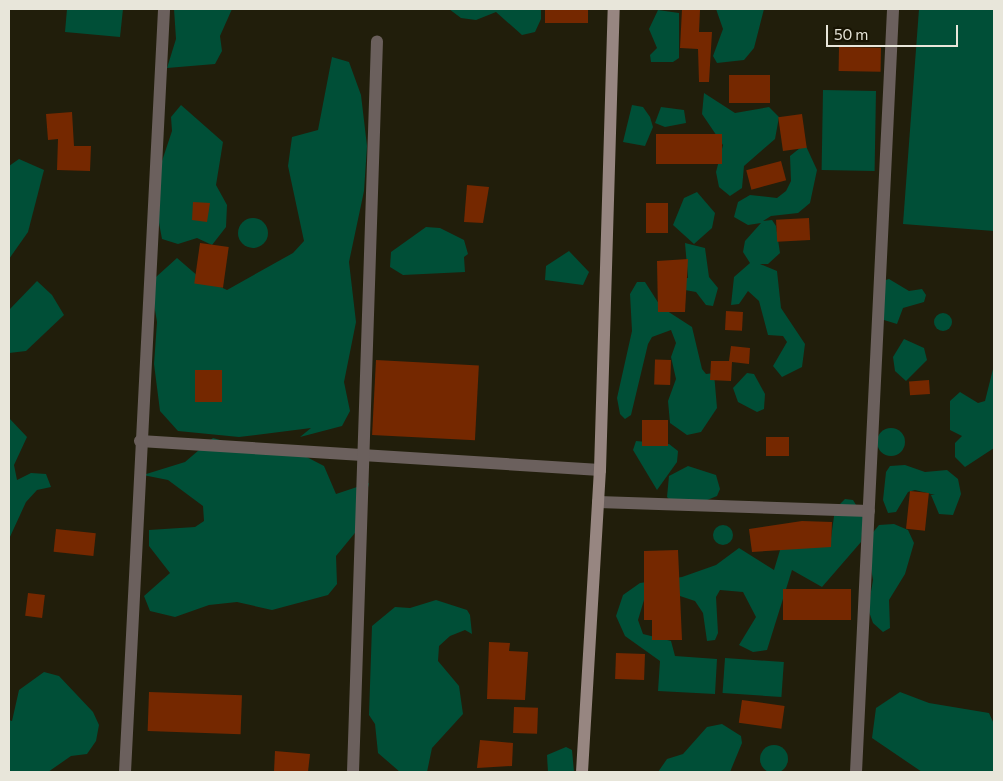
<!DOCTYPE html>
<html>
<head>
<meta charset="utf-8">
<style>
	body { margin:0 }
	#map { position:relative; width:1003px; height:781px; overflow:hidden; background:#211e0b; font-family:Commissioner,sans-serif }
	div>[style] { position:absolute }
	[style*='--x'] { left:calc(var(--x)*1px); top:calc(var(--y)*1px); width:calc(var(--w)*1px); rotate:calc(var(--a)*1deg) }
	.green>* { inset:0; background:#004f37; transform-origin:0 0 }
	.round { border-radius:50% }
	.building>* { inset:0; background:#752800; transform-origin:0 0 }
	.street>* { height:12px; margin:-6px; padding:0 6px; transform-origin:6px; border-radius:6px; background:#6b605d }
	.secondary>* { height:12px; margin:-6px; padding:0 6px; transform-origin:6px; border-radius:6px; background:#978681 }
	span { translate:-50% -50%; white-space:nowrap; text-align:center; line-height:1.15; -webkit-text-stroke:5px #181403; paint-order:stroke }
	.frame { position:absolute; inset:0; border:10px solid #e8e6da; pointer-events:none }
	.scale { position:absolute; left:826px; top:25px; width:132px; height:22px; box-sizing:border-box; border:2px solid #e8e6da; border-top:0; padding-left:6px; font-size:15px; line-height:18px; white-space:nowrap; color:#e8e6da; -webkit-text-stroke:4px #181403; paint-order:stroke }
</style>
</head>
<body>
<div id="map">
	<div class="green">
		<i style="clip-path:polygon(67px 9px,123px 9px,120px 37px,65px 32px)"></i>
		<i style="clip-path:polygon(174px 9px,232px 9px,220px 36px,222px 51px,215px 64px,167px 68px,176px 39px)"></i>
		<i style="clip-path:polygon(449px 9px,541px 9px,541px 19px,535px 32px,522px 35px,496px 12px,476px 20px,461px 18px)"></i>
		<i style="clip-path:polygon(716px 9px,764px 9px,754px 48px,744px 60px,717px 63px,713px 56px,723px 29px)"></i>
		<i style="clip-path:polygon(919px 9px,994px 9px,994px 231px,903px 224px)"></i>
		<i style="clip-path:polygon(658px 10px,679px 13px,679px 58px,673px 62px,651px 62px,650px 55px,657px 48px,649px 29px)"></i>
		<i style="clip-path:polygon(332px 57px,349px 62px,361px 95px,367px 146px,364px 191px,349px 262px,356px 322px,344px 382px,350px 411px,342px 426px,300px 437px,311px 428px,239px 437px,178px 431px,160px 411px,154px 364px,157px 322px,152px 292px,156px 277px,177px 258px,199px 277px,227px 290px,293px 253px,304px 241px,288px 166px,292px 137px,318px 130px)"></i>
		<i style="left:823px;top:90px;width:53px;height:80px;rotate:1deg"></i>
		<i style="clip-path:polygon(704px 93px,735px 113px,769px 107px,779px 117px,775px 139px,744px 166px,742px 188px,730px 196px,719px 187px,716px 172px,723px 145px,702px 114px)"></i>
		<i style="clip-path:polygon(181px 105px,223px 142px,216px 185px,227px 205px,226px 227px,212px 245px,197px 238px,178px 244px,162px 239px,156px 207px,158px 173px,172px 131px,171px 117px)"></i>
		<i style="clip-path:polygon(632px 105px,643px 107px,650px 117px,653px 127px,645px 146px,623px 142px)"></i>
		<i style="clip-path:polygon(661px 107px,684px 110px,686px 123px,665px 127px,655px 123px)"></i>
		<i style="clip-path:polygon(805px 144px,817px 170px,810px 203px,798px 213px,771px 216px,763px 221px,772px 220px,776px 226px,780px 253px,768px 264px,760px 264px,777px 271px,781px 308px,805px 344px,802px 367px,782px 377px,773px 366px,787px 342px,783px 336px,768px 335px,759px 301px,748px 291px,739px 304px,731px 305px,734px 277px,750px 263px,743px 252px,745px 241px,761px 223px,748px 225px,734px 217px,738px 202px,750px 195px,777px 198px,786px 191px,791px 181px,790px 156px)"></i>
		<i style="clip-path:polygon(19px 159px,44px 170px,28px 232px,9px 259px,9px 166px)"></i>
		<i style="clip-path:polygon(697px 192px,715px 213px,712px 228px,694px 244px,673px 225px,684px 198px)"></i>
		<i class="round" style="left:238px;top:218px;width:30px;height:30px"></i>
		<i style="clip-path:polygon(426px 227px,440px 228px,464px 240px,468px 254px,464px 257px,465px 272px,403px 275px,390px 267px,391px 252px)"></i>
		<i style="clip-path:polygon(685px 243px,705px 248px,709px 277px,718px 288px,713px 306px,706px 305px,696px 292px,658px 285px,660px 279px,688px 278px)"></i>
		<i style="clip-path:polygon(569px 251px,589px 272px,583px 285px,545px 280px,546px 266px)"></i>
		<i style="clip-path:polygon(889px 279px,909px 291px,922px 289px,926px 295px,924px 302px,903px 308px,897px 324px,884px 320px,882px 281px)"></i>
		<i style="clip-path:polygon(37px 281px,52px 295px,64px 315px,26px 351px,9px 353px,9px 310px)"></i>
		<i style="clip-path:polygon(637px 282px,645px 282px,661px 307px,692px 327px,702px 369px,706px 374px,714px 373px,717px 408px,701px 432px,687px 435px,670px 423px,668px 401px,676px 379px,671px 357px,676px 343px,671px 330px,652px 337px,648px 344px,631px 415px,625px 419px,620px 414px,617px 398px,632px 331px,630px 294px)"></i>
		<i class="round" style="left:934px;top:313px;width:18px;height:18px"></i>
		<i style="clip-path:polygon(904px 339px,924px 348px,927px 360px,906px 381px,895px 371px,893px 357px)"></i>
		<i style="clip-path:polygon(994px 365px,994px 448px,965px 467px,955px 457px,955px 443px,962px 436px,950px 430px,950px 401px,960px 392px,978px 403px,985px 401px)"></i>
		<i style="clip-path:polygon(747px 373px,754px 374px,765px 394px,764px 409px,757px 412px,738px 402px,733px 388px)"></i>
		<i style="clip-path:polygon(9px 418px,27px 437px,14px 465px,17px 480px,31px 473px,46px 474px,51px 487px,37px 490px,26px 502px,9px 539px)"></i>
		<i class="round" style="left:877px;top:428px;width:28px;height:28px"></i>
		<i style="clip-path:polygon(213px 438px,245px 447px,295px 451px,324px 466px,336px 494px,369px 483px,359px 528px,336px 556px,337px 584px,328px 595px,272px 610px,237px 602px,209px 605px,175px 617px,150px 611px,144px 596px,170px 573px,149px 546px,149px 530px,195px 527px,204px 521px,203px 506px,168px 480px,143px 475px,185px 462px)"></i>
		<i style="clip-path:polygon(636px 441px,669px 444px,678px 451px,677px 462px,657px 490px,633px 450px)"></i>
		<i style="clip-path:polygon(905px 465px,925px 472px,947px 470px,958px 479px,961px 494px,953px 515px,939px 514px,931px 495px,935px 495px,915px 490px,908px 492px,896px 512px,888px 513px,883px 500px,886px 472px,890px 466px)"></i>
		<i style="clip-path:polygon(688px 466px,716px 475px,720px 489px,717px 496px,695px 505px,672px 502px,667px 497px,669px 476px)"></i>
		<i style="clip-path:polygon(845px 499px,853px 500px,864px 518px,861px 542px,822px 587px,792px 570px,767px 650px,753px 652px,739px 645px,756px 617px,743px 592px,720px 590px,716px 597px,718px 633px,715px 640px,707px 641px,703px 613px,695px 601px,674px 594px,644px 600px,638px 620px,643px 634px,671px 641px,675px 656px,717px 659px,715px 694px,658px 691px,660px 661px,625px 636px,616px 616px,623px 595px,640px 583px,682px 577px,716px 565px,739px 548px,774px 570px,780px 550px,831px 538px,835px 509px)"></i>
		<i style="clip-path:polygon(894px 524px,908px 530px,914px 543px,905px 574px,889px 600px,890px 628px,883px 632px,873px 623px,868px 609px,873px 580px,868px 551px,870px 536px,879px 525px)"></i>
		<i class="round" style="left:713px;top:525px;width:20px;height:20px"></i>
		<i style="clip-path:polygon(436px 600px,467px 610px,470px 615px,472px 634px,465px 630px,450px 636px,439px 646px,438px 661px,459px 686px,463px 714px,432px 748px,427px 772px,400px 772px,378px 753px,375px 724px,369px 715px,372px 626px,395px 607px,410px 608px)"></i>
		<i style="left:725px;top:658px;width:59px;height:35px;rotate:4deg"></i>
		<i style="clip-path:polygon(44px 672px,59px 676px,93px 712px,99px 725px,96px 741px,87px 754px,71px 756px,48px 772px,9px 772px,9px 720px,12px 721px,19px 690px)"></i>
		<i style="clip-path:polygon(900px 692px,929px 703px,989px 713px,994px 724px,994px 772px,922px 772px,872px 738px,876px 708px)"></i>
		<i style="clip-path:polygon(722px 724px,741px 736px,742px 743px,730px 772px,658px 772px,667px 759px,683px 754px,707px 727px)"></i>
		<i class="round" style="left:760px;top:745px;width:28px;height:28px"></i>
		<i style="clip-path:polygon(566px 747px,572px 750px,574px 772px,548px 772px,547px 755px)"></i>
	</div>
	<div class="building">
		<i style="left:545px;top:9px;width:43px;height:14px"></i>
		<i style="clip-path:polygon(682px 9px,700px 10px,699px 32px,712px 32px,709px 82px,699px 82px,698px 49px,680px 48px)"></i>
		<i style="left:839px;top:47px;width:42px;height:24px;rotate:1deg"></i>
		<i style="left:729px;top:75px;width:41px;height:28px"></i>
		<i style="clip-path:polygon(72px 112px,74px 146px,91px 146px,90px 171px,57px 170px,58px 139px,48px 140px,46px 114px)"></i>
		<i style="left:802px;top:114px;width:34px;height:24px;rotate:82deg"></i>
		<i style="left:722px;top:134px;width:30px;height:66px;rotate:90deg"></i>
		<i style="left:781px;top:161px;width:20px;height:36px;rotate:75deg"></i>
		<i style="clip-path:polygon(467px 185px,489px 187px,483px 223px,464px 222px)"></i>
		<i style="clip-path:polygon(193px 202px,210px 203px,207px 222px,192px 220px)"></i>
		<i style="left:646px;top:203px;width:22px;height:30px"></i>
		<i style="left:809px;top:218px;width:22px;height:33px;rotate:87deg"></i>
		<i style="left:200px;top:243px;width:29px;height:41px;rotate:8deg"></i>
		<i style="clip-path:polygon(688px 259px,685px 312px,658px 312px,657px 261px)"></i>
		<i style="left:726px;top:311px;width:17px;height:19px;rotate:3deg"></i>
		<i style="clip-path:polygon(731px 346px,750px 348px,749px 364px,732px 362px,731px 381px,710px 380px,711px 361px,729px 361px)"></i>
		<i style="left:376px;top:360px;width:103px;height:75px;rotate:3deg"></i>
		<i style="left:671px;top:360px;width:25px;height:16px;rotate:92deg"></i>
		<i style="left:195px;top:370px;width:27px;height:32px"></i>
		<i style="left:929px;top:380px;width:14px;height:20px;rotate:86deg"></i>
		<i style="left:642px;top:420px;width:26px;height:26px"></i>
		<i style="left:789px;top:437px;width:19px;height:23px;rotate:90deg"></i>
		<i style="left:910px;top:491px;width:19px;height:38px;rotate:6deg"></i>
		<i style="clip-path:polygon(802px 521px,832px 522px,831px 547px,752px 552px,749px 529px)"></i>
		<i style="left:56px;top:529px;width:40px;height:23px;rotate:6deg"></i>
		<i style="clip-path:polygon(678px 550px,682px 640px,652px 640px,652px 620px,644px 620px,644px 551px)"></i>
		<i style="left:783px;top:589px;width:68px;height:31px"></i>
		<i style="left:28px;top:593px;width:17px;height:23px;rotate:7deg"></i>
		<i style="clip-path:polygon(489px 642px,510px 643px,509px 651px,528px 652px,525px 700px,487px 699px)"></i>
		<i style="left:616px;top:653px;width:29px;height:26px;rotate:2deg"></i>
		<i style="left:149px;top:692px;width:93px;height:39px;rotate:2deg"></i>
		<i style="left:742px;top:700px;width:43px;height:23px;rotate:8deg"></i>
		<i style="left:514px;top:707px;width:24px;height:26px;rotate:2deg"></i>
		<i style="clip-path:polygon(480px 740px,513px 743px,512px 766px,477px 768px)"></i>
		<i style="clip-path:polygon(275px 751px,310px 754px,308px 772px,274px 772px)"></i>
	</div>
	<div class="street">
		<i style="--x:140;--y:441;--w:461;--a:3.6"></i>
		<i style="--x:598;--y:502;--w:271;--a:1.9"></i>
		<i style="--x:125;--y:772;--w:764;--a:-87.07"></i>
		<i style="--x:353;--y:772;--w:731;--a:-88.12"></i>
		<i style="--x:856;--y:772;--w:764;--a:-87.22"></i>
	</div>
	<div class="secondary">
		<i style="--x:582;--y:772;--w:303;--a:-86.6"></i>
		<i style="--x:600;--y:470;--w:461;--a:-88.3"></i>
	</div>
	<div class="frame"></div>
	<div class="scale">50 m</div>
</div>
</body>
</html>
